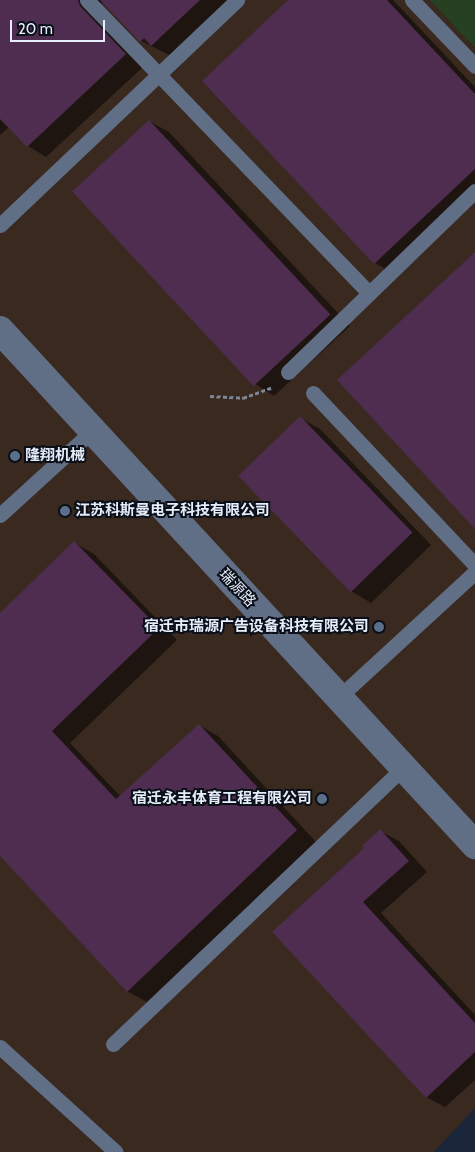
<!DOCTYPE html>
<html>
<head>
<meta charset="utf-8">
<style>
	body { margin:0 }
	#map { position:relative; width:475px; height:1152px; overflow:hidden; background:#1a263a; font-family:Cabin,"Noto Sans SC",sans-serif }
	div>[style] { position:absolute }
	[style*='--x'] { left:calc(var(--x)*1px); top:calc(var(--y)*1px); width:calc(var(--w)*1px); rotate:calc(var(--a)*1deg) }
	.industrial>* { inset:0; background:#39291f }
	.green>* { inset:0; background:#254122 }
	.shadow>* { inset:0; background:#0007 }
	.building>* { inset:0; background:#4e2d50; transform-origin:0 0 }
	.path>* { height:3px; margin-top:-1.5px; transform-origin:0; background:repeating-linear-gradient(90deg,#7c8697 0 4px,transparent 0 6.5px) }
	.lane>* { height:15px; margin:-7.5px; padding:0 7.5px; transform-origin:7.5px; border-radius:7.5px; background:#606e86 }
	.street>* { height:28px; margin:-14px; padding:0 14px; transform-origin:14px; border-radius:14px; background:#606e86 }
	.dots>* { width:14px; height:14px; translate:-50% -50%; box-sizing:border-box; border:2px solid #0a0f18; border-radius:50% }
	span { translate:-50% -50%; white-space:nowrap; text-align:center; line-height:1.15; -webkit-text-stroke:4px #0a0f18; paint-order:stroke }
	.poi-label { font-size:15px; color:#e5edfb; font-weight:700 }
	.left { translate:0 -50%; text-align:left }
	.right { translate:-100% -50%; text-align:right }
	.street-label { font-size:15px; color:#e5edfb }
	.scale { position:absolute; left:10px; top:20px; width:95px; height:22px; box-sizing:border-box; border:2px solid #e5edfb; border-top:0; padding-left:6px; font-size:15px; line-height:18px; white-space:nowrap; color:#e5edfb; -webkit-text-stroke:4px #0a0f18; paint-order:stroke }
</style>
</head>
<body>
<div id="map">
	<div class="industrial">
		<i style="clip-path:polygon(0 0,430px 0,475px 48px,475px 1108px,434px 1152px,0 1152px)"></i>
	</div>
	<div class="green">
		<i style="clip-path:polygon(430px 0,475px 0,475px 48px)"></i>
	</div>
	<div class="shadow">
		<i style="clip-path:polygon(0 0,230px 0,171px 56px,141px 41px,105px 3px,100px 3px,144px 66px,46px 157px,28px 146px,9px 127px,0 135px)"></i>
		<i style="clip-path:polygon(290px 0,393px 0,475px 87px,475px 195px,392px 273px,375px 263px)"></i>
		<i style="clip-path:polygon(149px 121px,169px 132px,350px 326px,274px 396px,255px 384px,74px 191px)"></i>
		<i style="clip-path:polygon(300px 418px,320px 429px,431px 545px,371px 603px,351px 591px)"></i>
		<i style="clip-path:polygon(75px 543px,94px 554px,177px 640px,70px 743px,121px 797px,199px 725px,218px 736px,316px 842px,147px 1002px,127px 991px,0 854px,0 615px)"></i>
		<i style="clip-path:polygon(380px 831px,399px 841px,427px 872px,381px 913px,475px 1015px,475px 1080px,445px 1107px,426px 1097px,274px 932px,366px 849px)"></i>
	</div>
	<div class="building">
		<i style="clip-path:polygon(0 0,78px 0,80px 6px,126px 54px,27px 147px,0 119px)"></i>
		<i style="clip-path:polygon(100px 0,200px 0,151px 46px,144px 38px,140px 42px)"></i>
		<i style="clip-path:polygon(288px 0,387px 0,475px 94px,475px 169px,374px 264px,202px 81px)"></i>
		<i style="left:149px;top:120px;width:266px;height:105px;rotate:47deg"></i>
		<i style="clip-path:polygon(475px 252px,475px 529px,337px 380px)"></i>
		<i style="left:300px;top:416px;width:162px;height:86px;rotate:46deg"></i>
		<i style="clip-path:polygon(74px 541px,159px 628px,52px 731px,116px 799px,199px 724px,297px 830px,127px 992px,0 856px,0 613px)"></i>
		<i style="clip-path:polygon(380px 829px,409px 861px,363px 902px,475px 1023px,475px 1052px,426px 1098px,272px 932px,364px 848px,362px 846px)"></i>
	</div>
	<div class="path">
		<i style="--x:210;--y:396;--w:33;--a:3"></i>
		<i style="--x:243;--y:398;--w:30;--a:-20"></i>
	</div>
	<div class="lane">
		<i style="--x:87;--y:0;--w:407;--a:46.1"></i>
		<i style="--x:412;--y:0;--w:91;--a:46.3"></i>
		<i style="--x:0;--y:225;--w:327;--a:-43.5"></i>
		<i style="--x:288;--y:372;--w:260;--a:-44.1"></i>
		<i style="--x:313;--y:393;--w:236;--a:46.7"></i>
		<i style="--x:0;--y:515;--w:125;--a:-42.4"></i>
		<i style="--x:338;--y:698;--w:186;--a:-42.6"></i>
		<i style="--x:113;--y:1044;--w:399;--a:-43.6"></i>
		<i style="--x:0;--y:1047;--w:156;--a:42.2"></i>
	</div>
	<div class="street">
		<i style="--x:0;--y:330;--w:701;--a:47.31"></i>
	</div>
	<div class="dots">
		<i style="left:15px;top:456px;background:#5c6f8a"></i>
		<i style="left:65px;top:511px;background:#5c6f8a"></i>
		<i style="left:379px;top:627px;background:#5c6f8a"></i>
		<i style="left:322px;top:799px;background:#5c6f8a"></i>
	</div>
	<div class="poi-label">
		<span class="left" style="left:25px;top:456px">隆翔机械</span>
		<span class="left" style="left:75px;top:511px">江苏科斯曼电子科技有限公司</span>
		<span class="right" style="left:369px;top:627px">宿迁市瑞源广告设备科技有限公司</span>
		<span class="right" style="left:312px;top:799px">宿迁永丰体育工程有限公司</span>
	</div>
	<div class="street-label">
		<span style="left:237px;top:588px;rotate:47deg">瑞源路</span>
	</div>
	<div class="scale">20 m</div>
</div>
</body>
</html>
